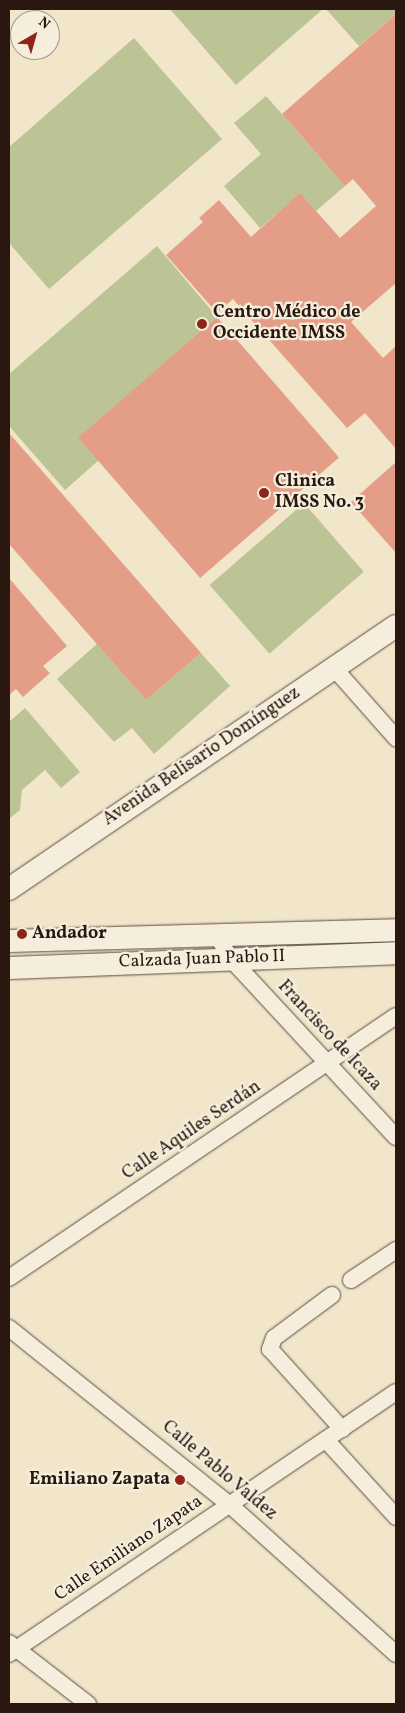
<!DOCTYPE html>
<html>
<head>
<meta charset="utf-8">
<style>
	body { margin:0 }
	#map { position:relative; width:405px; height:1713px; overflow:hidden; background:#f1e5ca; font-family:Vollkorn,serif }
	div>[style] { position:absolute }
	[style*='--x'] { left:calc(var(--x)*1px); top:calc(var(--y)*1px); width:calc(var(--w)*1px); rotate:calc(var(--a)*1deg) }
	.green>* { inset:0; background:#bcc495; transform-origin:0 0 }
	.building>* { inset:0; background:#e49e88; transform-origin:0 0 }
	.roads { filter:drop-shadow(0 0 1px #5c4a3e) drop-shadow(0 0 1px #5c4a3e) }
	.minor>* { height:16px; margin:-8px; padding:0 8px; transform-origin:8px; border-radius:8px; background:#f6eedd }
	.secondary>* { height:22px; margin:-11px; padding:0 11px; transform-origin:11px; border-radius:11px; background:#f6eedd }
	.dots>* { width:14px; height:14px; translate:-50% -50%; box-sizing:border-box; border:2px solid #f6eedd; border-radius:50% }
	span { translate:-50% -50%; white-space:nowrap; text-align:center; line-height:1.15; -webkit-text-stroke:4.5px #f6eedd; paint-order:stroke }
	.poi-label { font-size:18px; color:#2a1710; font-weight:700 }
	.left { translate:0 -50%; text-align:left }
	.right { translate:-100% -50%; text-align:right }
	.street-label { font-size:18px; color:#2a1710 }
	.frame { position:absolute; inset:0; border:10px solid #2a1710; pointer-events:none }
	.north { position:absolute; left:10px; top:10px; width:50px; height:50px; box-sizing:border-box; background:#f6eedd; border:1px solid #a4988b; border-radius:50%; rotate:38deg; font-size:14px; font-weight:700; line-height:20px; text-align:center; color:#2a1710 }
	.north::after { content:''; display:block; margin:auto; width:18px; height:22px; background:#8f2418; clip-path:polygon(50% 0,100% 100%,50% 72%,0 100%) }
</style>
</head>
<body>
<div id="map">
	<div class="green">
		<i style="clip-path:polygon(170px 9px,323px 9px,236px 85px)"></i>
		<i style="clip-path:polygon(326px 9px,396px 9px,396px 14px,359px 46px)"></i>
		<i style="clip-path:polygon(134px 38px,222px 139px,49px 289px,9px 243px,9px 147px)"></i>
		<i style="clip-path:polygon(266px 96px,345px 186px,316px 211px,300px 194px,260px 228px,224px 186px,261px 154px,234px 123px)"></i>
		<i style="clip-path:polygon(157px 246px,217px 317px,80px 438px,99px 460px,65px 490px,9px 426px,9px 374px)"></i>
		<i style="left:304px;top:503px;width:91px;height:125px;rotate:49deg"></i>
		<i style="clip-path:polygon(97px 644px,146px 700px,201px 653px,230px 686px,154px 754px,132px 728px,114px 742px,57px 679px)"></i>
		<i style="clip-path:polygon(25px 708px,80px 772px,61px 788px,45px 770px,22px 790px,20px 810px,9px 819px,9px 722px)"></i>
	</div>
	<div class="building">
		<i style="clip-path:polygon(396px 14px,396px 283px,351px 322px,383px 358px,396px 346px,396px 449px,365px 413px,347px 428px,233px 299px,217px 313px,166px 255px,203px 222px,199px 218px,219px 200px,251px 237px,300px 193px,340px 238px,376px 206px,353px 179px,345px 186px,282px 114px)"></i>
		<i style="left:217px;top:317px;width:186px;height:184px;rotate:49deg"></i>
		<i style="clip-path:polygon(9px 433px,201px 653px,146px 700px,9px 544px)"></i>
		<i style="clip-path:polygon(396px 462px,396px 553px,351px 502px)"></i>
		<i style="clip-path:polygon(9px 578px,67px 646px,43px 666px,50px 673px,23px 697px,16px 689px,9px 695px)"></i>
	</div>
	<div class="roads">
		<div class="minor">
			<i style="--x:334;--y:668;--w:94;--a:48.5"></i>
			<i style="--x:217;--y:935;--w:26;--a:61"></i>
			<i style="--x:230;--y:958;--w:244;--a:47.2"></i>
			<i style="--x:9;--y:1278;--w:467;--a:-34.1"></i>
			<i style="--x:351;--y:1280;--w:54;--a:-33.7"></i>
			<i style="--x:332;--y:1295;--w:72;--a:143.4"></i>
			<i style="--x:274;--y:1338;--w:12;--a:110"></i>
			<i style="--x:270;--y:1349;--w:108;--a:48"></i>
			<i style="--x:9;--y:1328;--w:283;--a:38.7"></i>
			<i style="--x:230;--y:1505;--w:223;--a:41.9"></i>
			<i style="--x:326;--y:1440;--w:104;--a:47.7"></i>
			<i style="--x:9;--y:1643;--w:100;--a:37.7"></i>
			<i style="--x:9;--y:1654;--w:467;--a:-34.1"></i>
		</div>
		<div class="secondary">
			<i style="--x:9;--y:889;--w:468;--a:-34.2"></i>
			<i style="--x:9;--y:941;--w:387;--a:-1.6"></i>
			<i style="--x:9;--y:968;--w:387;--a:-2.2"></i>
		</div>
	</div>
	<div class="dots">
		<i style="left:202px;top:324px;background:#8f2418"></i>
		<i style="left:264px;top:493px;background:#8f2418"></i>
		<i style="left:22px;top:934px;background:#8f2418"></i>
		<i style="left:180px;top:1480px;background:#8f2418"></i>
	</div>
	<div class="poi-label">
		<span class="left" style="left:213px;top:324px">Centro Médico de<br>Occidente IMSS</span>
		<span class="left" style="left:275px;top:493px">Clinica<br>IMSS No. 3</span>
		<span class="left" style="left:32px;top:934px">Andador</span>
		<span class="right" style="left:170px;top:1480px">Emiliano Zapata</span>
	</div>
	<div class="street-label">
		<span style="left:202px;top:757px;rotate:-34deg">Avenida Belisario Domínguez</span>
		<span style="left:202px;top:960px;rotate:-2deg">Calzada Juan Pablo II</span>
		<span style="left:329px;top:1036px;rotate:47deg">Francisco de Icaza</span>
		<span style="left:192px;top:1131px;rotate:-34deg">Calle Aquiles Serdán</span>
		<span style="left:219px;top:1471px;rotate:40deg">Calle Pablo Valdez</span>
		<span style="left:129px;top:1549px;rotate:-34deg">Calle Emiliano Zapata</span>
	</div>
	<div class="frame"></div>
	<div class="north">N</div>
</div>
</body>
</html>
